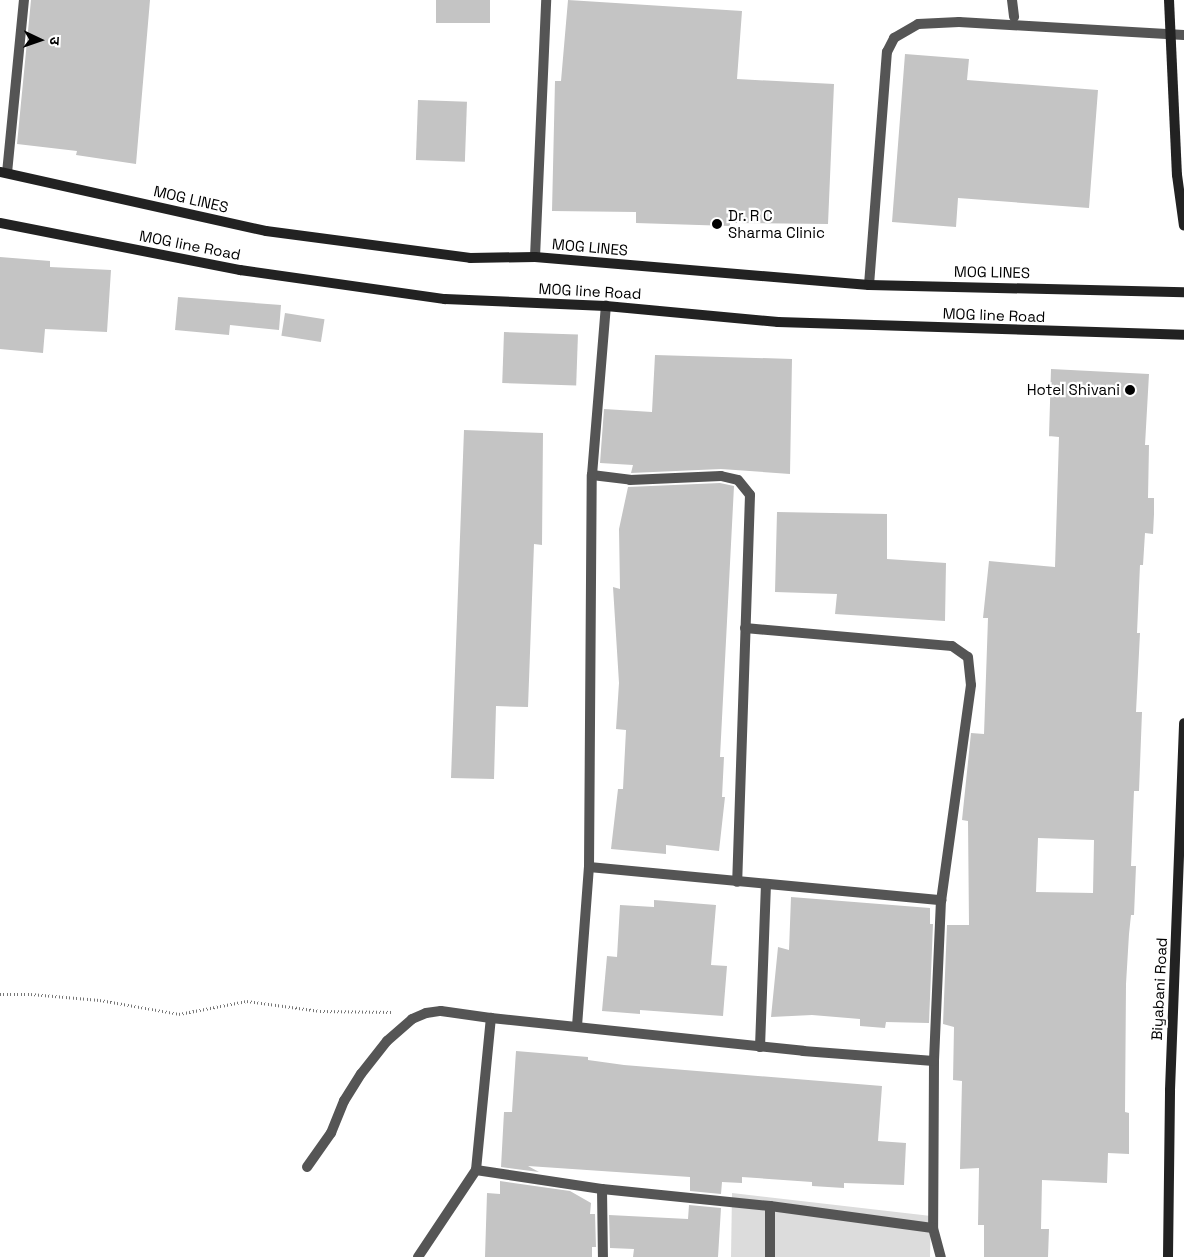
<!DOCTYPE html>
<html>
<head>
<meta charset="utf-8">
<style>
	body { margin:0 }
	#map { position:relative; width:1184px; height:1257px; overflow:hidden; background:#fff; font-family:"Space Grotesk","Noto Sans Devanagari",sans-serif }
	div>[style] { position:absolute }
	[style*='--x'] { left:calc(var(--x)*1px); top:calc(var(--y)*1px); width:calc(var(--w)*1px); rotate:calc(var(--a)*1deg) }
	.green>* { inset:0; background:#dcdcdc }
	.building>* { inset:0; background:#c4c4c4; transform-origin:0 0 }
	.path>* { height:3px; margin-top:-1.5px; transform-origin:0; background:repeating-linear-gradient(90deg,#777 0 1px,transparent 0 3.5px) }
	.service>* { height:10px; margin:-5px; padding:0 5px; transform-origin:5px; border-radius:5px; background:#555 }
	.minor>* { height:10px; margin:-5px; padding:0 5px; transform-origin:5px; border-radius:5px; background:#555 }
	.secondary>* { height:10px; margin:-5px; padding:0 5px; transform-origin:5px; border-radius:5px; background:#222 }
	.dots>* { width:14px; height:14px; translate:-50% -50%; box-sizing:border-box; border:2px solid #fff; border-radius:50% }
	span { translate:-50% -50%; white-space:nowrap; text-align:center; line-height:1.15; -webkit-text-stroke:4.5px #fff; paint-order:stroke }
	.street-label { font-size:15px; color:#000 }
	.poi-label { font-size:15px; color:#000 }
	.left { translate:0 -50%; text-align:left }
	.right { translate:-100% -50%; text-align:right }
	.north { position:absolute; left:15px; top:15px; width:50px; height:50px; -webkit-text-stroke:4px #fff; paint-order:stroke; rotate:93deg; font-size:14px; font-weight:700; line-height:20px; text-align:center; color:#000 }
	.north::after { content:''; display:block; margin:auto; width:18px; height:22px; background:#000; clip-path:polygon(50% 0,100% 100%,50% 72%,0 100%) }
</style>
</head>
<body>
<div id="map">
	<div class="green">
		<i style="clip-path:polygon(732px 1193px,931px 1216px,930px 1257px,731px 1257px)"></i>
	</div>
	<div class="building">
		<i style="clip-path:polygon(31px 0,150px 0,136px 164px,76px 155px,77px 151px,17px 144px)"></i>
		<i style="left:436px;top:0;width:54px;height:23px"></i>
		<i style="clip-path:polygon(568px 0,742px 11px,737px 79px,834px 84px,828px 224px,730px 223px,730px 226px,636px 223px,636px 212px,552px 211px,555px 81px,561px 81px)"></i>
		<i style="clip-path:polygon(905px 54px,969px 59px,967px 80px,1098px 90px,1089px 208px,958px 198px,956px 227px,892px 222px)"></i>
		<i style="left:418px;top:100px;width:49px;height:60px;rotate:2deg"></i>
		<i style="clip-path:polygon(0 257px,50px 261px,50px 267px,111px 270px,107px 332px,45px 329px,43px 353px,0 349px)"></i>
		<i style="clip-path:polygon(178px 297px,281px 305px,279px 330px,230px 325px,229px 335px,175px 330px)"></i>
		<i style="left:285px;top:313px;width:40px;height:23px;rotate:9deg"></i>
		<i style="left:504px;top:332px;width:74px;height:51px;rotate:2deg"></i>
		<i style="clip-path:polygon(655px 355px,792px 359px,790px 474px,721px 469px,631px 473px,633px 465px,600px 463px,604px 409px,652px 412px)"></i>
		<i style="clip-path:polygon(evenodd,1051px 369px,1149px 374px,1145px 445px,1149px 445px,1148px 498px,1154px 498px,1154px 514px,1153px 534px,1145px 533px,1143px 565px,1140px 565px,1137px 633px,1140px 633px,1136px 712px,1142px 712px,1139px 791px,1134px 791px,1131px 866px,1136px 866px,1134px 915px,1131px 915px,1129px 934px,1126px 984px,1125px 1112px,1129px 1113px,1129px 1154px,1108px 1153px,1107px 1183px,1042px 1180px,1041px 1229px,1049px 1229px,1048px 1257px,984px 1257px,984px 1225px,978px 1225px,979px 1168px,960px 1169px,962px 1081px,953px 1080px,954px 1027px,943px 1024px,947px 925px,969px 925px,968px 821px,962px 820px,971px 733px,984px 734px,988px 618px,983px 618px,989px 561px,1055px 567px,1059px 437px,1049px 436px,1051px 369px,1038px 838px,1094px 840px,1093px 893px,1036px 892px,1038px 838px)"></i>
		<i style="clip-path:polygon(464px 430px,543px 433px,542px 545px,534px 544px,528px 707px,496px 706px,494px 779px,451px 778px)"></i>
		<i style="clip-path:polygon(720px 483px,734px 486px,720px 757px,724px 757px,722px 797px,725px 797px,719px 851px,666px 845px,666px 854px,611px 849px,618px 789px,623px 789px,626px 730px,616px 729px,619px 683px,613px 587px,620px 589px,619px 529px,628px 487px)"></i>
		<i style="clip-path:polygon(777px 512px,887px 514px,887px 559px,946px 563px,945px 621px,835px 614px,837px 594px,775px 592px)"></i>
		<i style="clip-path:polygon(791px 897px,930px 908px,930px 924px,933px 924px,929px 1023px,886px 1022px,885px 1028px,860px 1026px,860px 1019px,812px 1015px,771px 1017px,778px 947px,789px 950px)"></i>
		<i style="clip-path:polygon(654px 900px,716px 905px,711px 965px,727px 966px,723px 1016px,640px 1010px,640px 1014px,602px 1011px,607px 956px,617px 957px,620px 905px,654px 907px)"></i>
		<i style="clip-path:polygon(516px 1051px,588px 1057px,588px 1060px,624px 1065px,882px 1086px,878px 1141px,906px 1143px,904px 1185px,844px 1183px,844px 1188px,812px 1186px,812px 1182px,742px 1177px,742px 1183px,722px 1182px,721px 1194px,690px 1191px,690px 1177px,528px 1166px,539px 1172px,501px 1167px,504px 1112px,512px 1112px)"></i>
		<i style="clip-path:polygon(500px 1181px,570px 1191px,591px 1203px,590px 1214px,595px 1214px,596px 1247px,592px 1247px,592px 1257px,485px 1257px,487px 1193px,500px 1194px)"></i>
		<i style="clip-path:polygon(689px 1205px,721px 1208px,718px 1257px,633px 1257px,634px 1249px,610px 1248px,609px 1215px,688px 1219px)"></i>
	</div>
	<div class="path">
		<i style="--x:0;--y:994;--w:31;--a:0"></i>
		<i style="--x:31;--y:994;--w:69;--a:5"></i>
		<i style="--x:100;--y:1000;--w:80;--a:10"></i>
		<i style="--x:179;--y:1014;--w:69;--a:-10.8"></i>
		<i style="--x:247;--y:1001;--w:74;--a:7.8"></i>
		<i style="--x:320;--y:1011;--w:73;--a:0.8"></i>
	</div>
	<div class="service">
		<i style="--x:1012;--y:0;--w:17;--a:83"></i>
		<i style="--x:307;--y:1167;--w:42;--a:-54.8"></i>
		<i style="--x:331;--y:1133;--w:35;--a:-68"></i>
		<i style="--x:344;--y:1101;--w:32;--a:-58"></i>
		<i style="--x:361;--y:1074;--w:42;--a:-51.8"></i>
		<i style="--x:387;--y:1041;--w:33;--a:-41"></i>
		<i style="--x:412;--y:1019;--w:15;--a:-23"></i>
		<i style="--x:426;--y:1013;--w:15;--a:-8"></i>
		<i style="--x:441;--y:1011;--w:50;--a:8"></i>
	</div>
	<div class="minor">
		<i style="--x:7;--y:173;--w:174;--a:-84.4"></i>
		<i style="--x:535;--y:257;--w:257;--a:-87.5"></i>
		<i style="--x:869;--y:285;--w:234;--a:-85.6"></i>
		<i style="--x:887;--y:52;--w:16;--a:-63"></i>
		<i style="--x:894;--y:38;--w:28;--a:-30"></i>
		<i style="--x:918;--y:24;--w:41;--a:-2.8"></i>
		<i style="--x:959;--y:22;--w:225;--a:3.3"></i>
		<i style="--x:592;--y:475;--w:38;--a:7"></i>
		<i style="--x:630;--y:480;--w:91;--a:-2.5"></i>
		<i style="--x:721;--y:476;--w:17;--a:13"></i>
		<i style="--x:738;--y:480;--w:19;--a:51"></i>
		<i style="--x:750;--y:495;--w:387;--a:91.9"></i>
		<i style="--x:745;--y:628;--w:208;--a:5"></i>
		<i style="--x:952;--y:646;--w:19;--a:35"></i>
		<i style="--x:968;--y:657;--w:28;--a:84"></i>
		<i style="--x:971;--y:685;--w:217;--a:97.9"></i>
		<i style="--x:941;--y:900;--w:161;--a:92.5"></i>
		<i style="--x:934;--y:1061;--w:167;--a:90.3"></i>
		<i style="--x:933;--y:1228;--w:30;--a:75"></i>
		<i style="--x:589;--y:867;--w:354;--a:5.4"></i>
		<i style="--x:577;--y:1026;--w:159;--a:-85.7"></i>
		<i style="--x:589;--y:867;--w:392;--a:-89.6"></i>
		<i style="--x:592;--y:475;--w:170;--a:-85.3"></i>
		<i style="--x:760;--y:1047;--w:163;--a:-87.9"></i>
		<i style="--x:476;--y:1170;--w:127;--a:8.6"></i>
		<i style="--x:602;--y:1189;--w:169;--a:5.8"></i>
		<i style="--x:770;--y:1206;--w:164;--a:7.7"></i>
		<i style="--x:602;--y:1189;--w:68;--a:89.2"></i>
		<i style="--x:418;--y:1257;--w:105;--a:-56.3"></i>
		<i style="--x:476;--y:1170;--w:153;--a:-84.4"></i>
		<i style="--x:491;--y:1018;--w:314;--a:6"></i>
		<i style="--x:803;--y:1051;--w:131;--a:4.4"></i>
		<i style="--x:770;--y:1257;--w:51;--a:-90"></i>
	</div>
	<div class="secondary">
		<i style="--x:1169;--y:0;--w:175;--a:87.4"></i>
		<i style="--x:1177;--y:175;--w:51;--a:82.2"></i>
		<i style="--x:0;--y:172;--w:272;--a:12.5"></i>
		<i style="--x:266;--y:231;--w:206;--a:7.5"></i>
		<i style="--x:470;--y:258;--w:65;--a:-0.9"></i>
		<i style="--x:535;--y:257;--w:335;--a:4.8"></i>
		<i style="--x:869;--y:285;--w:315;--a:1.3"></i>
		<i style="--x:0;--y:223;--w:245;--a:11.1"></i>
		<i style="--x:240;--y:270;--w:207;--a:8.1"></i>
		<i style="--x:445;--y:299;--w:161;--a:2.5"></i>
		<i style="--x:606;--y:306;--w:173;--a:5.3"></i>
		<i style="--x:778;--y:322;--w:406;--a:1.8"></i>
		<i style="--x:1168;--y:1257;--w:167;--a:-89.3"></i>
		<i style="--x:1170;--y:1090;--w:367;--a:-87.8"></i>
	</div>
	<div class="dots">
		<i style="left:717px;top:224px;background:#000"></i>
		<i style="left:1130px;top:390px;background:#000"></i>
	</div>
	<div class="street-label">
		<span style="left:191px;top:199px;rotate:13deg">MOG LINES</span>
		<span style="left:190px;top:245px;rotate:11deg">MOG line Road</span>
		<span style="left:590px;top:247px;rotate:5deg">MOG LINES</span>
		<span style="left:992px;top:272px;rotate:1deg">MOG LINES</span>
		<span style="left:590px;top:291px;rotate:3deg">MOG line Road</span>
		<span style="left:994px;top:315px;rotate:2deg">MOG line Road</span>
		<span style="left:1159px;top:989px;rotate:-87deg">Biyabani Road</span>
	</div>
	<div class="poi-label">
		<span class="left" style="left:728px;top:224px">Dr. R C<br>Sharma Clinic</span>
		<span class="right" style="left:1120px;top:390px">Hotel Shivani</span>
	</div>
	<div class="north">उ</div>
</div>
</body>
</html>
